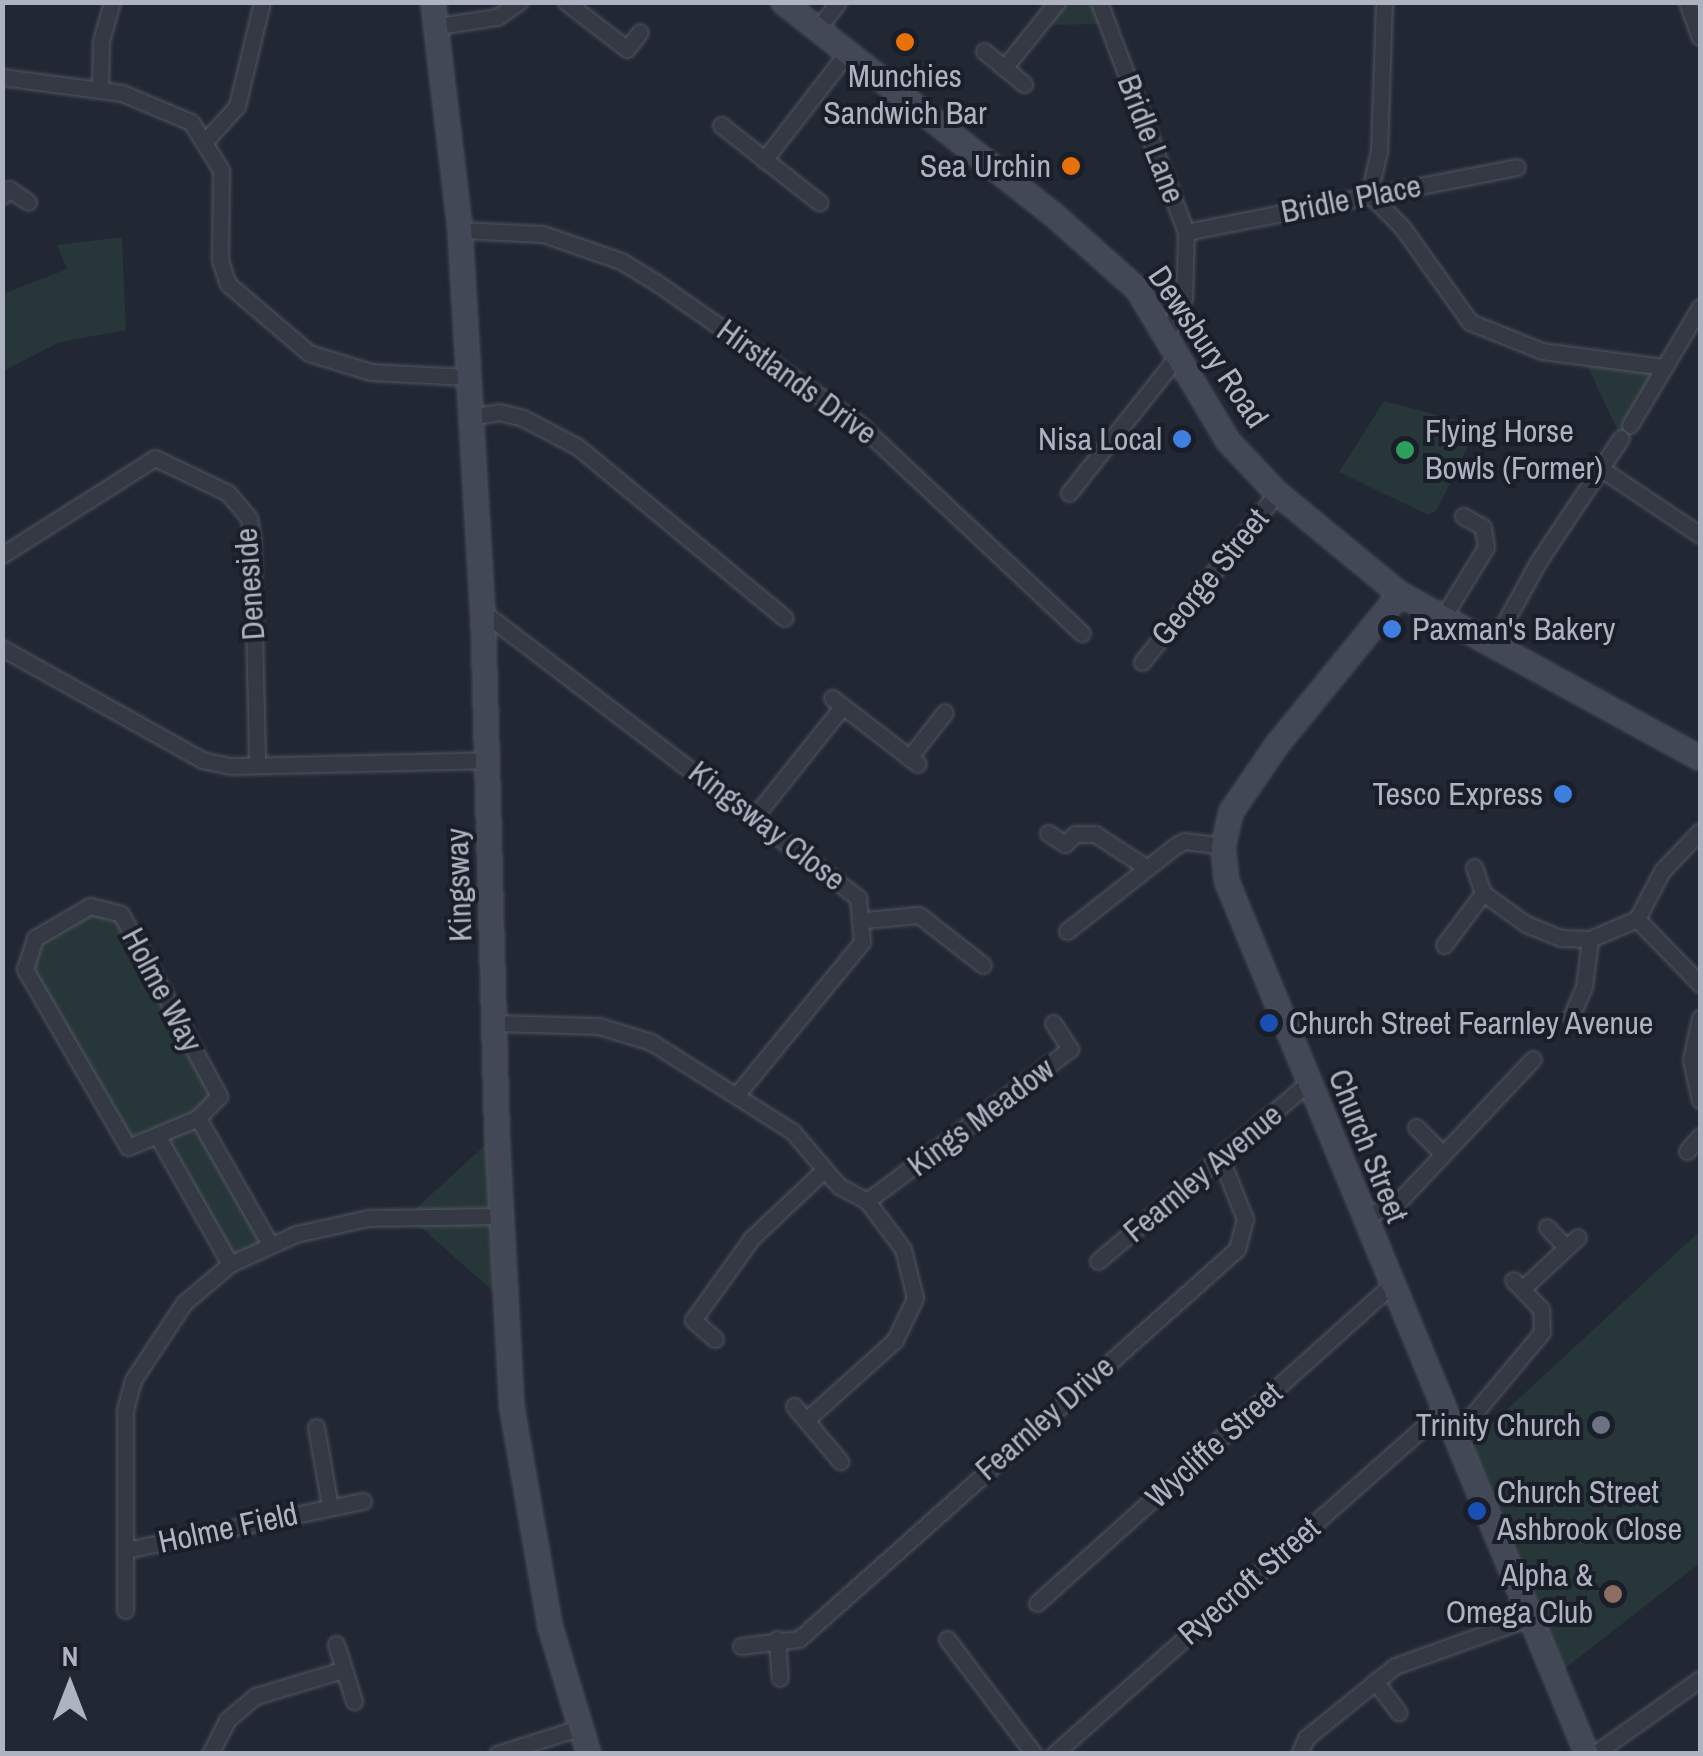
<!DOCTYPE html>
<html>
<head>
<meta charset="utf-8">
<style>
	body { margin:0 }
	#map { position:relative; width:1703px; height:1756px; overflow:hidden; background:#212733; font-family:"Archivo Narrow",sans-serif }
	div>[style] { position:absolute }
	[style*='--x'] { left:calc(var(--x)*1px); top:calc(var(--y)*1px); width:calc(var(--w)*1px); rotate:calc(var(--a)*1deg) }
	.green>* { inset:0; background:#273638 }
	.roads { filter:drop-shadow(0 0 2px #525662) drop-shadow(0 0 2px #525662) }
	.street>* { height:15px; margin:-7.5px; padding:0 7.5px; transform-origin:7.5px; border-radius:7.5px; background:#343944 }
	.secondary>* { height:22px; margin:-11px; padding:0 11px; transform-origin:11px; border-radius:11px; background:#434856 }
	.dots>* { width:28px; height:28px; translate:-50% -50%; box-sizing:border-box; border:5px solid #1a1e28; border-radius:50% }
	span { translate:-50% -50%; white-space:nowrap; text-align:center; line-height:1.15; -webkit-text-stroke:8px #1a1e28; paint-order:stroke }
	.poi-label { font-size:32px; color:#aeb3c1 }
	.right { translate:-100% -50%; text-align:right }
	.left { translate:0 -50%; text-align:left }
	.street-label { font-size:32px; color:#aeb3c1 }
	.frame { position:absolute; inset:0; border:5px solid #aeb3c1; pointer-events:none }
	.north { position:absolute; left:20px; top:1636px; width:100px; height:100px; -webkit-text-stroke:8px #1a1e28; paint-order:stroke; rotate:0deg; font-size:28px; font-weight:700; line-height:40px; text-align:center; color:#aeb3c1 }
	.north::after { content:''; display:block; margin:auto; width:35px; height:45px; background:#aeb3c1; clip-path:polygon(50% 0,100% 100%,50% 72%,0 100%) }
</style>
</head>
<body>
<div id="map">
	<div class="green">
		<i style="clip-path:polygon(1057px 2px,1099px 3px,1107px 24px,1038px 25px)"></i>
		<i style="clip-path:polygon(122px 237px,126px 330px,60px 342px,3px 371px,3px 294px,67px 269px,57px 245px)"></i>
		<i style="clip-path:polygon(1585px 361px,1663px 367px,1621px 438px)"></i>
		<i style="clip-path:polygon(1384px 401px,1478px 426px,1437px 510px,1428px 515px,1339px 472px)"></i>
		<i style="clip-path:polygon(90px 906px,121px 914px,219px 1096px,198px 1118px,270px 1244px,230px 1264px,158px 1137px,128px 1147px,25px 969px,35px 938px)"></i>
		<i style="clip-path:polygon(497px 1134px,503px 1300px,408px 1216px)"></i>
		<i style="clip-path:polygon(1700px 1231px,1700px 1563px,1554px 1677px,1463px 1450px)"></i>
	</div>
	<div class="roads">
		<div class="street">
			<i style="--x:566;--y:2;--w:77;--a:37.6"></i>
			<i style="--x:627;--y:49;--w:21;--a:-53"></i>
			<i style="--x:1099;--y:2;--w:246;--a:69.3"></i>
			<i style="--x:1186;--y:232;--w:66;--a:91.7"></i>
			<i style="--x:1184;--y:298;--w:41;--a:115.9"></i>
			<i style="--x:1384;--y:2;--w:149;--a:91.9"></i>
			<i style="--x:1379;--y:151;--w:44;--a:103.1"></i>
			<i style="--x:1369;--y:194;--w:47;--a:45"></i>
			<i style="--x:1402;--y:227;--w:117;--a:54.4"></i>
			<i style="--x:1470;--y:322;--w:78;--a:21.9"></i>
			<i style="--x:1542;--y:351;--w:122;--a:7.5"></i>
			<i style="--x:1687;--y:2;--w:37;--a:70"></i>
			<i style="--x:438;--y:26;--w:60;--a:-8.7"></i>
			<i style="--x:497;--y:17;--w:27;--a:-34"></i>
			<i style="--x:817;--y:30;--w:35;--a:-53"></i>
			<i style="--x:984;--y:51;--w:52;--a:39.5"></i>
			<i style="--x:1004;--y:68;--w:85;--a:-51.2"></i>
			<i style="--x:2;--y:77;--w:121;--a:7.6"></i>
			<i style="--x:122;--y:93;--w:75;--a:22.8"></i>
			<i style="--x:191;--y:122;--w:57;--a:58"></i>
			<i style="--x:221;--y:170;--w:90;--a:90.6"></i>
			<i style="--x:220;--y:260;--w:25;--a:72"></i>
			<i style="--x:228;--y:284;--w:106;--a:40.4"></i>
			<i style="--x:309;--y:353;--w:65;--a:17"></i>
			<i style="--x:371;--y:372;--w:96;--a:3"></i>
			<i style="--x:100;--y:90;--w:49;--a:-88.8"></i>
			<i style="--x:101;--y:41;--w:41;--a:-74.2"></i>
			<i style="--x:721;--y:125;--w:125;--a:38.2"></i>
			<i style="--x:207;--y:139;--w:45;--a:-47.7"></i>
			<i style="--x:237;--y:106;--w:107;--a:-76.5"></i>
			<i style="--x:764;--y:160;--w:135;--a:-52.2"></i>
			<i style="--x:2;--y:196;--w:10;--a:-45"></i>
			<i style="--x:9;--y:189;--w:23;--a:34"></i>
			<i style="--x:460;--y:230;--w:83;--a:2.8"></i>
			<i style="--x:543;--y:234;--w:83;--a:19.1"></i>
			<i style="--x:621;--y:261;--w:42;--a:31.4"></i>
			<i style="--x:657;--y:283;--w:245;--a:34.9"></i>
			<i style="--x:858;--y:423;--w:307;--a:43.2"></i>
			<i style="--x:1186;--y:232;--w:337;--a:-11.1"></i>
			<i style="--x:471;--y:417;--w:28;--a:-10"></i>
			<i style="--x:499;--y:412;--w:25;--a:14"></i>
			<i style="--x:523;--y:418;--w:62;--a:27.8"></i>
			<i style="--x:578;--y:447;--w:268;--a:39.6"></i>
			<i style="--x:1630;--y:425;--w:137;--a:-59.3"></i>
			<i style="--x:1603;--y:470;--w:117;--a:33.8"></i>
			<i style="--x:1069;--y:493;--w:177;--a:-51.6"></i>
			<i style="--x:2;--y:555;--w:181;--a:-32.4"></i>
			<i style="--x:155;--y:458;--w:81;--a:25.6"></i>
			<i style="--x:228;--y:493;--w:33;--a:50"></i>
			<i style="--x:249;--y:518;--w:19;--a:81"></i>
			<i style="--x:252;--y:537;--w:228;--a:88.7"></i>
			<i style="--x:483;--y:612;--w:472;--a:37.3"></i>
			<i style="--x:858;--y:898;--w:44;--a:84.8"></i>
			<i style="--x:862;--y:942;--w:194;--a:129.4"></i>
			<i style="--x:1443;--y:617;--w:82;--a:-58.4"></i>
			<i style="--x:1486;--y:547;--w:20;--a:-99"></i>
			<i style="--x:1483;--y:527;--w:23;--a:-151"></i>
			<i style="--x:1493;--y:644;--w:94;--a:-61.2"></i>
			<i style="--x:1538;--y:562;--w:149;--a:-56.2"></i>
			<i style="--x:2;--y:648;--w:229;--a:29.2"></i>
			<i style="--x:202;--y:760;--w:30;--a:12"></i>
			<i style="--x:231;--y:766;--w:257;--a:-1.3"></i>
			<i style="--x:1142;--y:662;--w:216;--a:-51.4"></i>
			<i style="--x:832;--y:698;--w:108;--a:37.5"></i>
			<i style="--x:909;--y:758;--w:58;--a:-52"></i>
			<i style="--x:755;--y:816;--w:139;--a:-51.4"></i>
			<i style="--x:1048;--y:833;--w:20;--a:33"></i>
			<i style="--x:1065;--y:844;--w:14;--a:-45"></i>
			<i style="--x:1075;--y:834;--w:20;--a:0"></i>
			<i style="--x:1095;--y:834;--w:59;--a:33.1"></i>
			<i style="--x:1474;--y:867;--w:28;--a:71"></i>
			<i style="--x:1483;--y:893;--w:53;--a:35.8"></i>
			<i style="--x:1526;--y:924;--w:38;--a:22"></i>
			<i style="--x:1561;--y:938;--w:29;--a:2"></i>
			<i style="--x:1590;--y:939;--w:51;--a:-23.1"></i>
			<i style="--x:1637;--y:919;--w:54;--a:-62.5"></i>
			<i style="--x:1662;--y:871;--w:55;--a:-46.5"></i>
			<i style="--x:90;--y:906;--w:32;--a:14"></i>
			<i style="--x:121;--y:914;--w:207;--a:61.7"></i>
			<i style="--x:219;--y:1096;--w:30;--a:134"></i>
			<i style="--x:198;--y:1118;--w:76;--a:157.5"></i>
			<i style="--x:128;--y:1147;--w:206;--a:-120.1"></i>
			<i style="--x:25;--y:969;--w:33;--a:-72"></i>
			<i style="--x:35;--y:938;--w:64;--a:-30.2"></i>
			<i style="--x:1637;--y:919;--w:91;--a:45.9"></i>
			<i style="--x:865;--y:920;--w:54;--a:-5.3"></i>
			<i style="--x:919;--y:915;--w:81;--a:38"></i>
			<i style="--x:1067;--y:931;--w:137;--a:-38.2"></i>
			<i style="--x:1175;--y:846;--w:10;--a:-29"></i>
			<i style="--x:1184;--y:841;--w:39;--a:7"></i>
			<i style="--x:1444;--y:945;--w:65;--a:-53.1"></i>
			<i style="--x:1571;--y:1017;--w:33;--a:-67"></i>
			<i style="--x:1584;--y:987;--w:48;--a:-82.9"></i>
			<i style="--x:1700;--y:1018;--w:43;--a:102.1"></i>
			<i style="--x:1691;--y:1060;--w:41;--a:77.3"></i>
			<i style="--x:495;--y:1023;--w:104;--a:1.7"></i>
			<i style="--x:599;--y:1026;--w:54;--a:17.1"></i>
			<i style="--x:651;--y:1042;--w:167;--a:32.3"></i>
			<i style="--x:792;--y:1131;--w:72;--a:49.5"></i>
			<i style="--x:839;--y:1186;--w:32;--a:28"></i>
			<i style="--x:867;--y:1201;--w:60;--a:53.1"></i>
			<i style="--x:903;--y:1249;--w:50;--a:76.2"></i>
			<i style="--x:915;--y:1298;--w:47;--a:115.5"></i>
			<i style="--x:895;--y:1340;--w:120;--a:138"></i>
			<i style="--x:198;--y:1118;--w:145;--a:60.3"></i>
			<i style="--x:1416;--y:1127;--w:38;--a:45"></i>
			<i style="--x:158;--y:1137;--w:146;--a:60.4"></i>
			<i style="--x:1687;--y:1151;--w:20;--a:-49"></i>
			<i style="--x:867;--y:1201;--w:254;--a:-36.8"></i>
			<i style="--x:1070;--y:1049;--w:31;--a:-123"></i>
			<i style="--x:1362;--y:1218;--w:41;--a:-24.7"></i>
			<i style="--x:1399;--y:1201;--w:195;--a:-46.7"></i>
			<i style="--x:1547;--y:1227;--w:26;--a:47"></i>
			<i style="--x:1098;--y:1261;--w:274;--a:-40.3"></i>
			<i style="--x:1522;--y:1289;--w:76;--a:-42.9"></i>
			<i style="--x:715;--y:1339;--w:29;--a:-139"></i>
			<i style="--x:693;--y:1320;--w:101;--a:-54.3"></i>
			<i style="--x:752;--y:1238;--w:99;--a:-43.4"></i>
			<i style="--x:794;--y:1406;--w:72;--a:50.1"></i>
			<i style="--x:316;--y:1427;--w:80;--a:80"></i>
			<i style="--x:1456;--y:1435;--w:134;--a:-50.1"></i>
			<i style="--x:1542;--y:1332;--w:23;--a:-92"></i>
			<i style="--x:1541;--y:1309;--w:40;--a:-134"></i>
			<i style="--x:126;--y:1550;--w:242;--a:-11.7"></i>
			<i style="--x:1037;--y:1603;--w:474;--a:-41.9"></i>
			<i style="--x:125;--y:1610;--w:200;--a:-90"></i>
			<i style="--x:125;--y:1410;--w:31;--a:-75"></i>
			<i style="--x:133;--y:1380;--w:92;--a:-56.5"></i>
			<i style="--x:184;--y:1303;--w:60;--a:-40.3"></i>
			<i style="--x:230;--y:1264;--w:72;--a:-24.4"></i>
			<i style="--x:296;--y:1234;--w:74;--a:-12.5"></i>
			<i style="--x:368;--y:1218;--w:132;--a:-0.9"></i>
			<i style="--x:777;--y:1639;--w:39;--a:86"></i>
			<i style="--x:947;--y:1639;--w:144;--a:52.9"></i>
			<i style="--x:336;--y:1644;--w:60;--a:72.5"></i>
			<i style="--x:741;--y:1646;--w:58;--a:-6.9"></i>
			<i style="--x:799;--y:1639;--w:586;--a:-41.68"></i>
			<i style="--x:1237;--y:1249;--w:31;--a:-75"></i>
			<i style="--x:1245;--y:1219;--w:65;--a:-111.8"></i>
			<i style="--x:1375;--y:1681;--w:39;--a:53"></i>
			<i style="--x:210;--y:1754;--w:38;--a:-63"></i>
			<i style="--x:227;--y:1720;--w:38;--a:-40"></i>
			<i style="--x:256;--y:1696;--w:90;--a:-16.8"></i>
			<i style="--x:497;--y:1754;--w:88;--a:-17.8"></i>
			<i style="--x:1054;--y:1754;--w:522;--a:-41.51"></i>
			<i style="--x:1299;--y:1754;--w:17;--a:-66"></i>
			<i style="--x:1306;--y:1738;--w:114;--a:-39"></i>
			<i style="--x:1395;--y:1666;--w:142;--a:-19.7"></i>
			<i style="--x:1594;--y:1754;--w:130;--a:-35.3"></i>
		</div>
		<div class="secondary">
			<i style="--x:433;--y:2;--w:230;--a:83.2"></i>
			<i style="--x:460;--y:230;--w:383;--a:86.6"></i>
			<i style="--x:483;--y:612;--w:522;--a:88.46"></i>
			<i style="--x:497;--y:1134;--w:274;--a:86.9"></i>
			<i style="--x:512;--y:1408;--w:221;--a:80.1"></i>
			<i style="--x:550;--y:1626;--w:134;--a:73.1"></i>
			<i style="--x:783;--y:2;--w:346;--a:38.2"></i>
			<i style="--x:1055;--y:216;--w:111;--a:41.7"></i>
			<i style="--x:1138;--y:290;--w:176;--a:59.2"></i>
			<i style="--x:1228;--y:441;--w:71;--a:46.7"></i>
			<i style="--x:1277;--y:493;--w:159;--a:39.4"></i>
			<i style="--x:1400;--y:594;--w:342;--a:28.7"></i>
			<i style="--x:1400;--y:594;--w:195;--a:129.2"></i>
			<i style="--x:1277;--y:745;--w:81;--a:124.5"></i>
			<i style="--x:1231;--y:812;--w:35;--a:103"></i>
			<i style="--x:1223;--y:846;--w:36;--a:84"></i>
			<i style="--x:1227;--y:882;--w:943;--a:67.57"></i>
		</div>
	</div>
	<div class="dots">
		<i style="left:905px;top:42px;background:#e8710a"></i>
		<i style="left:1071px;top:166px;background:#e8710a"></i>
		<i style="left:1182px;top:439px;background:#3f7fe0"></i>
		<i style="left:1405px;top:450px;background:#2e9e5b"></i>
		<i style="left:1392px;top:629px;background:#3f7fe0"></i>
		<i style="left:1563px;top:794px;background:#3f7fe0"></i>
		<i style="left:1269px;top:1023px;background:#1a4fb4"></i>
		<i style="left:1601px;top:1425px;background:#6b7280"></i>
		<i style="left:1477px;top:1511px;background:#1a4fb4"></i>
		<i style="left:1613px;top:1594px;background:#8d6e63"></i>
	</div>
	<div class="poi-label">
		<span style="left:905px;top:95px">Munchies<br>Sandwich Bar</span>
		<span class="right" style="left:1051px;top:166px">Sea Urchin</span>
		<span class="left" style="left:1425px;top:450px">Flying Horse<br>Bowls (Former)</span>
		<span class="right" style="left:1162px;top:439px">Nisa Local</span>
		<span class="left" style="left:1412px;top:629px">Paxman's Bakery</span>
		<span class="right" style="left:1543px;top:794px">Tesco Express</span>
		<span class="left" style="left:1289px;top:1023px">Church Street Fearnley Avenue</span>
		<span class="right" style="left:1581px;top:1425px">Trinity Church</span>
		<span class="left" style="left:1497px;top:1511px">Church Street<br>Ashbrook Close</span>
		<span class="right" style="left:1593px;top:1594px">Alpha &amp;<br>Omega Club</span>
	</div>
	<div class="street-label">
		<span style="left:1151px;top:139px;rotate:69deg">Bridle Lane</span>
		<span style="left:1351px;top:199px;rotate:-11deg">Bridle Place</span>
		<span style="left:1208px;top:347px;rotate:56deg">Dewsbury Road</span>
		<span style="left:797px;top:382px;rotate:36deg">Hirstlands Drive</span>
		<span style="left:1210px;top:577px;rotate:-51deg">George Street</span>
		<span style="left:250px;top:584px;rotate:-94deg">Deneside</span>
		<span style="left:767px;top:826px;rotate:38deg">Kingsway Close</span>
		<span style="left:459px;top:885px;rotate:-92deg">Kingsway</span>
		<span style="left:162px;top:990px;rotate:62deg">Holme Way</span>
		<span style="left:981px;top:1117px;rotate:-37deg">Kings Meadow</span>
		<span style="left:1368px;top:1146px;rotate:68deg">Church Street</span>
		<span style="left:1203px;top:1173px;rotate:-40deg">Fearnley Avenue</span>
		<span style="left:1045px;top:1418px;rotate:-41deg">Fearnley Drive</span>
		<span style="left:1214px;top:1445px;rotate:-42deg">Wycliffe Street</span>
		<span style="left:228px;top:1528px;rotate:-12deg">Holme Field</span>
		<span style="left:1249px;top:1581px;rotate:-41deg">Ryecroft Street</span>
	</div>
	<div class="frame"></div>
	<div class="north">N</div>
</div>
</body>
</html>
